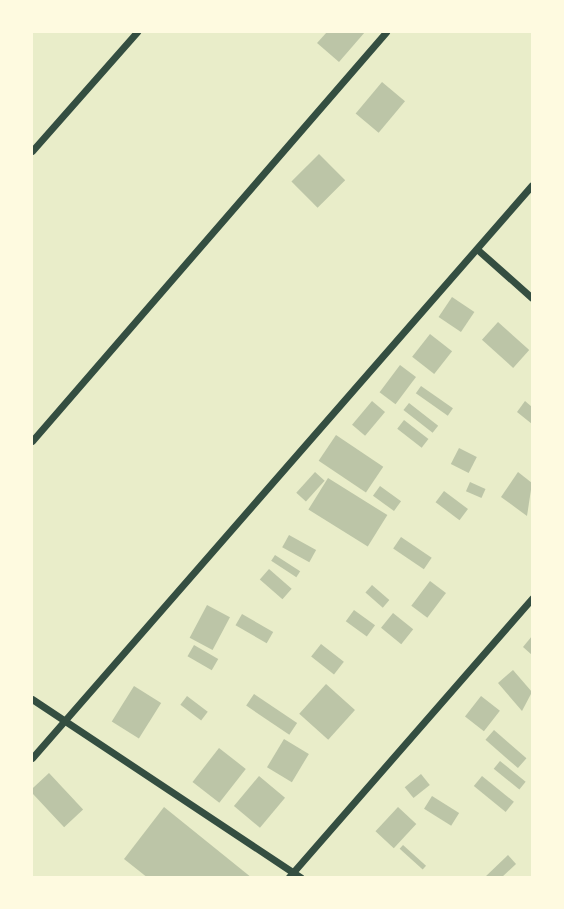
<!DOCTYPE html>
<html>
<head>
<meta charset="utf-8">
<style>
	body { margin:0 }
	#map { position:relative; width:564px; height:909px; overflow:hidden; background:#e9edc9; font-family:"Zilla Slab",serif }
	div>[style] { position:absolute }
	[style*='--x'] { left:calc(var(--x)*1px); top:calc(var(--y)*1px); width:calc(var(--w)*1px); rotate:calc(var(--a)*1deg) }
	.building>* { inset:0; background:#bcc5a7; transform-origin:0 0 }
	.minor>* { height:7px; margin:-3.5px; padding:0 3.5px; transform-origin:3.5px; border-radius:3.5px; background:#344e41 }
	span { translate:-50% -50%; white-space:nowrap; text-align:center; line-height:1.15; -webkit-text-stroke:7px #fefae0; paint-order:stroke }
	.frame { position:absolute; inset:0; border:33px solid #fefae0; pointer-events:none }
</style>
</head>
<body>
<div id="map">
	<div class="building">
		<i style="clip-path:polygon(327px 32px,365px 32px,339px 62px,317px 43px)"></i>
		<i style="left:382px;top:82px;width:30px;height:41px;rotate:40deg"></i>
		<i style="left:319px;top:154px;width:37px;height:39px;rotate:45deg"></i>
		<i style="left:452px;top:297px;width:27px;height:24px;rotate:34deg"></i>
		<i style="left:498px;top:322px;width:42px;height:24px;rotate:42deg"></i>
		<i style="left:430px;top:334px;width:28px;height:29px;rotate:38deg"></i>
		<i style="left:400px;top:365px;width:20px;height:34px;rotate:37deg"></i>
		<i style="left:421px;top:386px;width:39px;height:9px;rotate:35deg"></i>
		<i style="left:372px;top:401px;width:17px;height:31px;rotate:40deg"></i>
		<i style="clip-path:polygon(525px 401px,532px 407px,532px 424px,517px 412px)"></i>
		<i style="left:409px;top:403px;width:37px;height:9px;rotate:38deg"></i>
		<i style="left:404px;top:420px;width:31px;height:11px;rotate:38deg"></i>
		<i style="left:336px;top:435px;width:57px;height:31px;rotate:34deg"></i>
		<i style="left:459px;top:448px;width:20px;height:18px;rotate:27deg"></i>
		<i style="left:315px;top:472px;width:13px;height:28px;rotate:42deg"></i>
		<i style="clip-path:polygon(518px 472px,532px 483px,527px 516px,501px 497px)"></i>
		<i style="left:328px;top:478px;width:70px;height:37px;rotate:32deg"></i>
		<i style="left:470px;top:482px;width:17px;height:10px;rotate:24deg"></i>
		<i style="left:380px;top:486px;width:26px;height:12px;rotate:36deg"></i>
		<i style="left:444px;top:491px;width:30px;height:14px;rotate:37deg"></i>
		<i style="left:289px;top:535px;width:31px;height:14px;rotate:29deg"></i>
		<i style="left:401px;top:537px;width:37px;height:14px;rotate:34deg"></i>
		<i style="left:275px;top:555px;width:30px;height:7px;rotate:33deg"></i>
		<i style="left:269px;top:569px;width:30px;height:14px;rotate:41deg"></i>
		<i style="left:430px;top:581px;width:20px;height:31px;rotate:37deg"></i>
		<i style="left:372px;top:585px;width:23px;height:10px;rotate:41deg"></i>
		<i style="left:207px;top:605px;width:26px;height:37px;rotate:28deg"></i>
		<i style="left:354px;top:610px;width:26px;height:14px;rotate:36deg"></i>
		<i style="left:393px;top:613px;width:26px;height:19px;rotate:39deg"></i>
		<i style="left:242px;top:614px;width:36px;height:13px;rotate:30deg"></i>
		<i style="clip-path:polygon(532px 636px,532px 655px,523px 647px)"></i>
		<i style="left:321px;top:644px;width:29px;height:16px;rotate:38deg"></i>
		<i style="left:194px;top:645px;width:28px;height:13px;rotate:30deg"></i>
		<i style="clip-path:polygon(513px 670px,532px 692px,522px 711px,498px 683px)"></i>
		<i style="left:326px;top:684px;width:39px;height:40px;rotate:42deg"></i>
		<i style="left:134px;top:686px;width:32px;height:42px;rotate:32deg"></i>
		<i style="left:254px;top:694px;width:52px;height:14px;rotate:34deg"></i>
		<i style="left:187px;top:696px;width:26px;height:11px;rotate:37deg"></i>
		<i style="left:481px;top:696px;width:24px;height:26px;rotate:38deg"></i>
		<i style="left:494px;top:730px;width:43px;height:13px;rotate:41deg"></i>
		<i style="left:284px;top:739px;width:29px;height:33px;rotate:31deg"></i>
		<i style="left:219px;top:748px;width:34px;height:43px;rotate:38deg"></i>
		<i style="left:500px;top:761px;width:33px;height:10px;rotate:39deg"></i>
		<i style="left:49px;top:773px;width:50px;height:26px;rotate:47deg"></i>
		<i style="left:421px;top:774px;width:14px;height:21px;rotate:51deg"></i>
		<i style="left:259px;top:776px;width:34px;height:39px;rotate:40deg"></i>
		<i style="left:482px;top:776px;width:41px;height:13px;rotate:39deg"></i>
		<i style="left:432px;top:796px;width:32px;height:15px;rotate:32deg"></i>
		<i style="clip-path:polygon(164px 807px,252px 878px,148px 878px,124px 859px)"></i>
		<i style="left:398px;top:807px;width:25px;height:33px;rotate:43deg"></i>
		<i style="left:403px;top:845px;width:31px;height:5px;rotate:42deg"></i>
		<i style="clip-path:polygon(508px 855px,516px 864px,501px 878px,484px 878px)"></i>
	</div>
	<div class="minor">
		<i style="--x:32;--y:151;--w:159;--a:-48.6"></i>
		<i style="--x:478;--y:250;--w:72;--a:41.6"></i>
		<i style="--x:32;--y:441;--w:541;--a:-49.12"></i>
		<i style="--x:32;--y:699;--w:323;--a:33.6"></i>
		<i style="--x:32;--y:758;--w:760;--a:-48.89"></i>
		<i style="--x:288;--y:878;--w:371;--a:-48.9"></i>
	</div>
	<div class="frame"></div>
</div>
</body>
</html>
